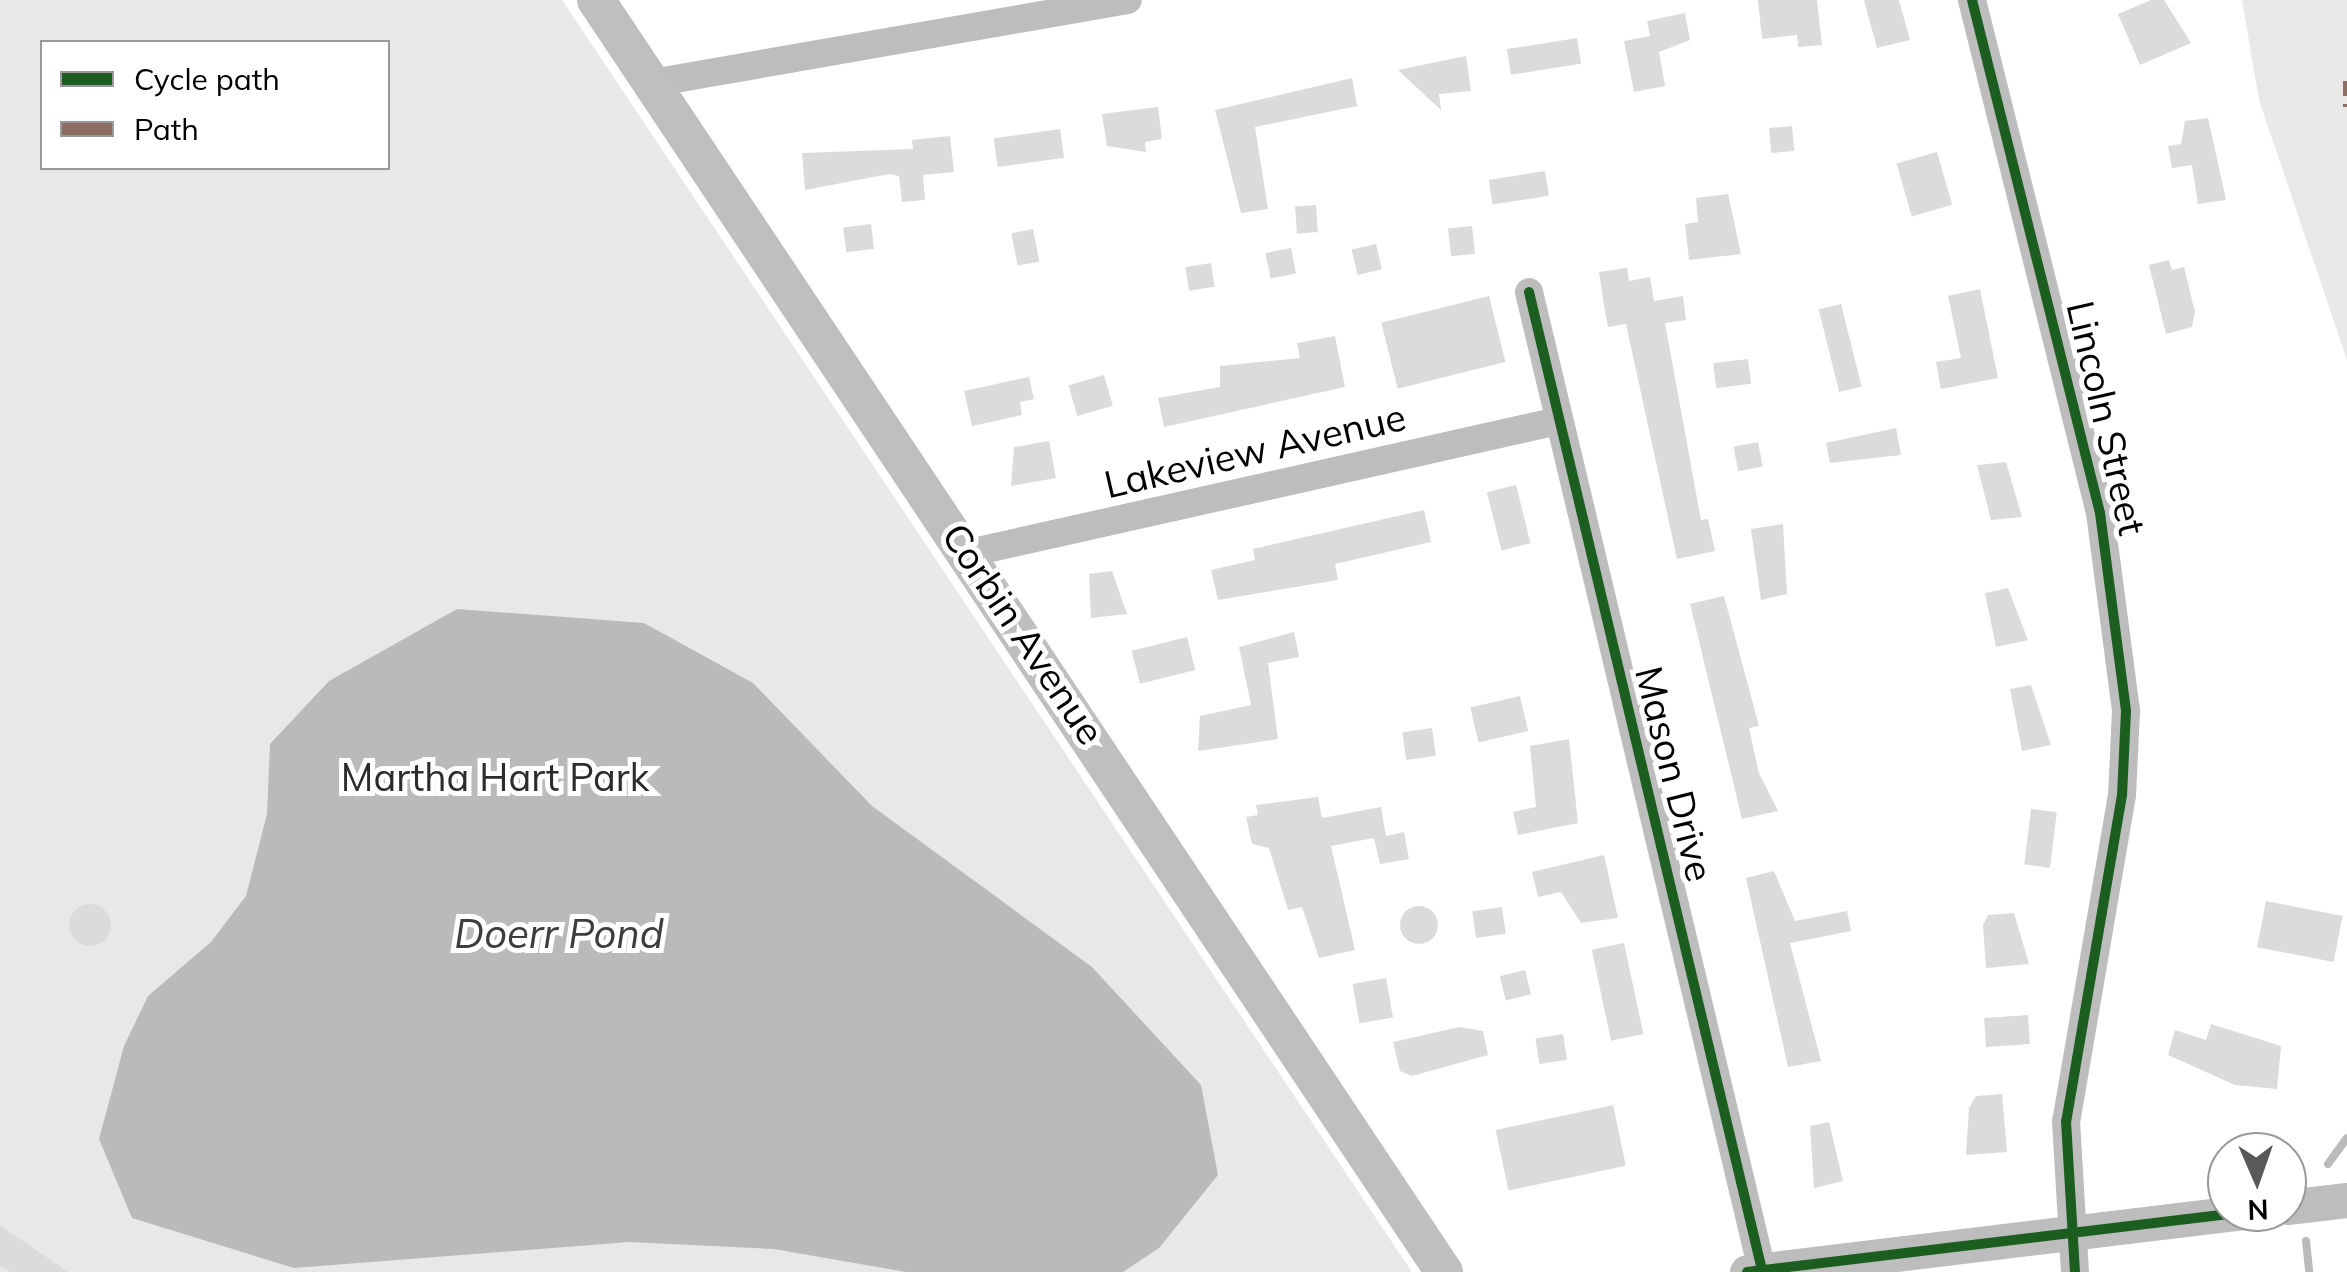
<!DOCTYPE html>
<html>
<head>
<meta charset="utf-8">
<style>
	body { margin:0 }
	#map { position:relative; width:2347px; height:1272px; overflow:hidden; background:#fff; font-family:Mulish,sans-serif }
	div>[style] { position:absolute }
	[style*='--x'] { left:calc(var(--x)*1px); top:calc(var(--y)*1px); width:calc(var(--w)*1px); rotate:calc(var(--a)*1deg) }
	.green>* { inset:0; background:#e8e8e8 }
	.water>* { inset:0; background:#bababa }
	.stream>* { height:8px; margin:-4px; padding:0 4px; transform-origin:4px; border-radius:4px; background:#bababa }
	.building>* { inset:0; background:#dbdbdb; transform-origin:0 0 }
	.round { border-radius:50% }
	.minor>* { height:28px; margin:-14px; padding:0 14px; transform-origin:14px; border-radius:14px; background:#bdbdbd }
	.tertiary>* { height:35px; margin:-17.5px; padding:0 17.5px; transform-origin:17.5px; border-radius:17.5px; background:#bdbdbd }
	.secondary>* { height:38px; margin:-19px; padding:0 19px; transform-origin:19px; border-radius:19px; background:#bfbfbf }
	.quiet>* { height:8px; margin-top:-4px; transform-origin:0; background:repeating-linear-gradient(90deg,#8d6e63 0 15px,transparent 0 23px) }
	.cycleway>* { height:10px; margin:-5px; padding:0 5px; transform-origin:5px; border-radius:5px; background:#1b5e20 }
	span { translate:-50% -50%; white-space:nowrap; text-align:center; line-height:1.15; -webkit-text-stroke:10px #fff; paint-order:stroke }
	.street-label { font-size:38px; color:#000 }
	.park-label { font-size:38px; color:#2c2c2c }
	.water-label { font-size:40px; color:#3d3d3d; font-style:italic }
	.legend { position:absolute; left:40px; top:40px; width:350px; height:130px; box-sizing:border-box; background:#fff; border:2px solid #999; margin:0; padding:12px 18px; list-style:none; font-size:30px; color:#000 }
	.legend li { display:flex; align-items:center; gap:20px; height:50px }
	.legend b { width:50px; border:2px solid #999 }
	.north { position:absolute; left:2207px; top:1132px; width:100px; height:100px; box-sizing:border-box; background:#fff; border:2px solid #999; border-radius:50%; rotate:178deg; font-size:28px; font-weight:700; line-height:40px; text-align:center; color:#000 }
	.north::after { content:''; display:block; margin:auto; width:35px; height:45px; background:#595959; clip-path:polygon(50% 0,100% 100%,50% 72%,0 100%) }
</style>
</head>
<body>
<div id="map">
	<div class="green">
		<i style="clip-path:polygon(evenodd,0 0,562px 0,1412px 1272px,0 1272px,0 0,42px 42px,388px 42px,388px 168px,42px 168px,42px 42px)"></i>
		<i style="clip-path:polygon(2242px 0,2347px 0,2347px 360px,2259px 100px)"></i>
	</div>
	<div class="water">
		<i style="clip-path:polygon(457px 609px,644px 623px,753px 683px,872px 806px,1092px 967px,1201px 1085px,1218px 1175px,1159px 1248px,1123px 1272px,906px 1272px,774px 1249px,629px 1242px,294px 1268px,132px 1218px,99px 1139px,124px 1046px,148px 996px,211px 942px,246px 896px,267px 814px,270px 744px,329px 681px)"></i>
	</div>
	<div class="stream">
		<i style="--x:2328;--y:1164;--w:32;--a:-54"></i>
		<i style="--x:2306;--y:1241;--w:31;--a:84"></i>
	</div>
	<div class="building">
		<i style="clip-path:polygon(1758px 0,1817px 0,1822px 45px,1798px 47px,1797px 35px,1762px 39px)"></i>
		<i style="clip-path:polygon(1864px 0,1899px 0,1910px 40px,1877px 48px)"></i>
		<i style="clip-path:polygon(2151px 0,2164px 0,2191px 43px,2140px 65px,2118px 14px)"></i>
		<i style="clip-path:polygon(1685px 13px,1690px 40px,1659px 52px,1665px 86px,1634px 92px,1624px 41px,1650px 36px,1647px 21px)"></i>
		<i style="left:1577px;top:38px;width:26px;height:71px;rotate:81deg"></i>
		<i style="clip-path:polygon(1466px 56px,1471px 91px,1439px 94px,1441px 110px,1398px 70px)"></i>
		<i style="clip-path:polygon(1352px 78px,1357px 106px,1255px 127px,1268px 209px,1241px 213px,1215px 110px)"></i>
		<i style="clip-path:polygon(1158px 107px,1162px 139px,1145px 142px,1146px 152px,1107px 146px,1102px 114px)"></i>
		<i style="clip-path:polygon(2208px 118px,2226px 200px,2198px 204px,2192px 165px,2172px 168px,2168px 146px,2181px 144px,2185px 121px)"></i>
		<i style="left:1792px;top:126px;width:25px;height:23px;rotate:85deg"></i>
		<i style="left:1060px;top:129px;width:29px;height:67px;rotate:82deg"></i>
		<i style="clip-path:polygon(950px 136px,954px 172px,923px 175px,925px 200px,902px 202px,899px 176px,889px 174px,805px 190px,802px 153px,913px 149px,912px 140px)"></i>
		<i style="left:1937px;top:152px;width:55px;height:42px;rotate:74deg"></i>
		<i style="left:1545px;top:171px;width:25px;height:57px;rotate:81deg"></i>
		<i style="clip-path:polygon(1728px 194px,1741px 254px,1689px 260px,1685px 224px,1698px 222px,1696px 198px)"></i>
		<i style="left:1316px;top:205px;width:27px;height:21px;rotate:86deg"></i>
		<i style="left:871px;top:224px;width:25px;height:28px;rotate:83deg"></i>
		<i style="left:1472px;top:226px;width:28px;height:24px;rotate:84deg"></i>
		<i style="left:1033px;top:229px;width:33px;height:22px;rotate:79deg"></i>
		<i style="left:1376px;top:244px;width:26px;height:25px;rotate:77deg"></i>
		<i style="left:1291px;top:248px;width:26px;height:26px;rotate:79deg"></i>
		<i style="clip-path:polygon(2169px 260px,2172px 270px,2184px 267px,2195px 312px,2192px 327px,2166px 334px,2149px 265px)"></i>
		<i style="left:1211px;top:263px;width:24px;height:26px;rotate:81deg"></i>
		<i style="clip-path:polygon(1627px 268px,1629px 281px,1650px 277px,1654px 301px,1683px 296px,1686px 320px,1665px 323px,1701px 520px,1708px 519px,1715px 551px,1677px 559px,1626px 324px,1608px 327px,1605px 312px,1599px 272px)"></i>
		<i style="clip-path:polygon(1980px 289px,1998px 378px,1941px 389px,1936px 362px,1961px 358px,1948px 296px)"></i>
		<i style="left:1489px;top:296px;width:68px;height:111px;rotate:76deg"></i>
		<i style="left:1841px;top:304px;width:85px;height:23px;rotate:76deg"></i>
		<i style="clip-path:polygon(1335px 336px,1345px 387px,1164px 427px,1158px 398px,1220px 387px,1220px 366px,1300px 358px,1297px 343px)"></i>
		<i style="left:1748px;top:359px;width:25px;height:35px;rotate:83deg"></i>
		<i style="left:1104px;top:375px;width:32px;height:37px;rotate:74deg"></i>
		<i style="clip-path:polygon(1029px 377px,1034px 399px,1020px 402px,1022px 415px,972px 426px,964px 391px)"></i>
		<i style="clip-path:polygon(1896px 428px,1901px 455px,1830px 463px,1826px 443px)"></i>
		<i style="clip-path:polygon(1049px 441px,1056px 478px,1011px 486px,1014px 447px)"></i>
		<i style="left:1758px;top:442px;width:25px;height:25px;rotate:79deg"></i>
		<i style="clip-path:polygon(2006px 462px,2022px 517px,1991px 520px,1977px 465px)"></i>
		<i style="left:1516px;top:485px;width:60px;height:30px;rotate:76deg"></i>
		<i style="clip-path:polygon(1424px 510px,1431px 542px,1335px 564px,1338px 580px,1218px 600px,1211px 570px,1255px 560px,1253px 549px)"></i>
		<i style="clip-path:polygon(1783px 524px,1787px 594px,1761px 600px,1751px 529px)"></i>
		<i style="clip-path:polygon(1112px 571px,1127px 614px,1091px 618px,1089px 574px)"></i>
		<i style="clip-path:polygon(2008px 588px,2028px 640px,1996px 647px,1985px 593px)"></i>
		<i style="clip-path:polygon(1724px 596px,1759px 726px,1749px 728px,1759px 773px,1778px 811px,1742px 819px,1690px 604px)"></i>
		<i style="clip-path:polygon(1294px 632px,1299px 657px,1268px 663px,1278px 739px,1198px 751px,1200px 716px,1251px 705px,1239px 647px)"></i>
		<i style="left:1187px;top:637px;width:34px;height:57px;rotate:76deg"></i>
		<i style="clip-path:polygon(2031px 685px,2051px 745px,2022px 751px,2010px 689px)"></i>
		<i style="left:1520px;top:696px;width:36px;height:51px;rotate:77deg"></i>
		<i style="left:1432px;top:728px;width:28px;height:30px;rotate:82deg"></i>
		<i style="clip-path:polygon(1569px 739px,1578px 823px,1518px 835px,1513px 812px,1536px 807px,1530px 746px)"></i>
		<i style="clip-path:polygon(1318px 797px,1322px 818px,1381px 807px,1386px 836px,1404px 832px,1409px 859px,1380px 864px,1374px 838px,1331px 846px,1355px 950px,1319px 958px,1302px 907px,1288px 910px,1269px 848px,1252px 844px,1246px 817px,1258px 815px,1256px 805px)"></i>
		<i style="left:2031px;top:809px;width:26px;height:56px;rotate:7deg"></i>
		<i style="clip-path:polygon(1604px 855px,1618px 918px,1581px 923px,1561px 892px,1538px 897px,1532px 872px)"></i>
		<i style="clip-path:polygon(1774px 871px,1795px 921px,1847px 911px,1851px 931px,1790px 943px,1821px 1061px,1788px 1067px,1746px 878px)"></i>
		<i style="left:2266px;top:901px;width:78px;height:47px;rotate:11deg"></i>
		<i class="round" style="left:69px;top:904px;width:42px;height:42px"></i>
		<i class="round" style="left:1400px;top:906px;width:38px;height:38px"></i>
		<i style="left:1502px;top:907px;width:27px;height:30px;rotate:82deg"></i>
		<i style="clip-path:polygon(2014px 913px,2029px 964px,1986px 968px,1983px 925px,1988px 915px)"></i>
		<i style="left:1624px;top:943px;width:93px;height:33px;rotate:78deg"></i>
		<i style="left:1525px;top:970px;width:25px;height:26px;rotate:76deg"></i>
		<i style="left:1386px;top:978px;width:40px;height:34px;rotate:80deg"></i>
		<i style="left:2028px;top:1015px;width:29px;height:44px;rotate:86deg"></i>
		<i style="clip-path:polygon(2211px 1024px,2281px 1046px,2277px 1089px,2235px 1085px,2168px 1055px,2175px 1030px,2206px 1040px)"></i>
		<i style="clip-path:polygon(1459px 1027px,1483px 1031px,1488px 1055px,1412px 1076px,1400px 1071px,1393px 1042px)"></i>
		<i style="left:1563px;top:1034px;width:26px;height:28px;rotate:81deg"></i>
		<i style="clip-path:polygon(2002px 1094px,2007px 1152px,1966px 1155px,1969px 1108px,1976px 1096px)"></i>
		<i style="left:1613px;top:1105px;width:62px;height:120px;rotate:78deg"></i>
		<i style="clip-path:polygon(1829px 1122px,1843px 1181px,1814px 1188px,1810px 1126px)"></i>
		<i style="clip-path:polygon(0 1225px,68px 1272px,10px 1272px,0 1265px)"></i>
	</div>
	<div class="minor">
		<i style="--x:1972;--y:0;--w:529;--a:75.99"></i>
		<i style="--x:2100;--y:513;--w:200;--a:82.5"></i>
		<i style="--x:2126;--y:711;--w:84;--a:92.7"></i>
		<i style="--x:2122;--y:795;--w:331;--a:99.7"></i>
		<i style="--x:2066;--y:1121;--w:151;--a:86.6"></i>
		<i style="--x:652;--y:83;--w:483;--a:-9.9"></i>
		<i style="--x:1529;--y:292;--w:1005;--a:76.6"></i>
		<i style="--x:969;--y:553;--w:604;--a:-12.63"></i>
	</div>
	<div class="tertiary">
		<i style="--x:2287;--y:1207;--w:60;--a:-6.7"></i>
		<i style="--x:1747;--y:1272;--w:502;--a:-6.87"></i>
	</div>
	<div class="secondary">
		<i style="--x:596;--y:0;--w:1529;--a:56.31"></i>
	</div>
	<div class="quiet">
		<i style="--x:2347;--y:81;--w:26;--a:90"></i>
	</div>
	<div class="cycleway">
		<i style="--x:1972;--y:0;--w:529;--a:75.99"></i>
		<i style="--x:2100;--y:513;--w:200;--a:82.5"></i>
		<i style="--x:2126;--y:711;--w:84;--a:92.7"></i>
		<i style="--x:2122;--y:795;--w:331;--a:99.7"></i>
		<i style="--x:2066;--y:1121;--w:151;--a:86.6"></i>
		<i style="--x:1529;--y:292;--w:1005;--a:76.6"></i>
		<i style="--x:1747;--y:1272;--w:502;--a:-6.87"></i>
	</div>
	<div class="street-label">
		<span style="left:2106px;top:418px;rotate:77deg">Lincoln Street</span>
		<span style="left:1255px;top:451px;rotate:-13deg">Lakeview Avenue</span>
		<span style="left:1023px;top:634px;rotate:56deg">Corbin Avenue</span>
		<span style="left:1674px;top:774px;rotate:76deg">Mason Drive</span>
	</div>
	<div class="park-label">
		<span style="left:495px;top:778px">Martha Hart Park</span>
	</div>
	<div class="water-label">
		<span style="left:559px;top:933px">Doerr Pond</span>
	</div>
	<ul class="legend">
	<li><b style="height:12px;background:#1b5e20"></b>Cycle path</li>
	<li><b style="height:12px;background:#8d6e63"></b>Path</li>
	</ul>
	<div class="north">N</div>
</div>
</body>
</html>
